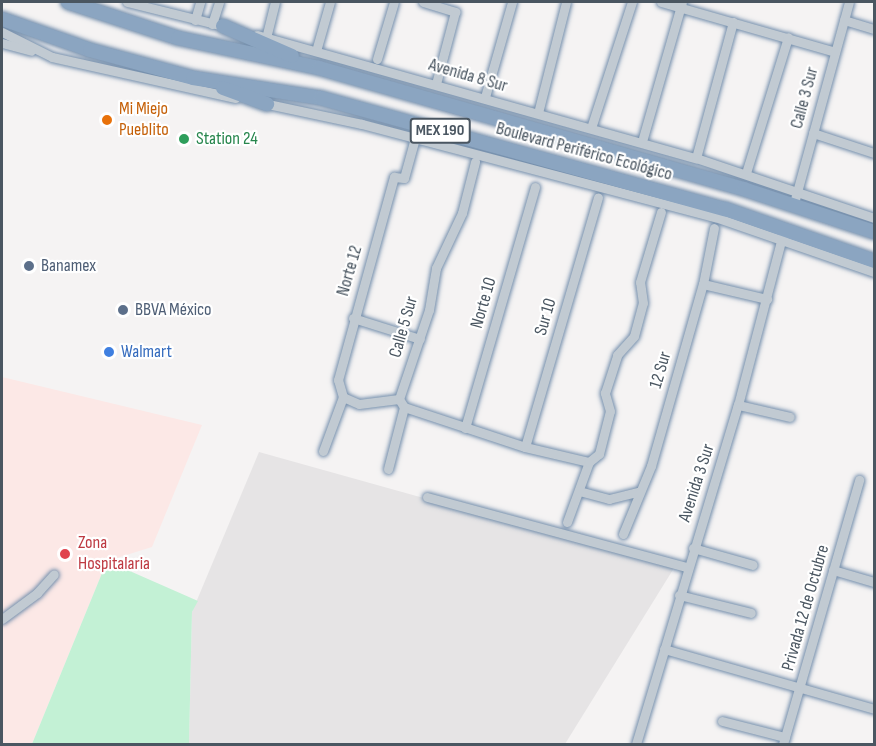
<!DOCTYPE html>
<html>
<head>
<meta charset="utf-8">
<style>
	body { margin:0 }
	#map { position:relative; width:876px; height:746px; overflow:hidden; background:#f5f3f3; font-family:"Sofia Sans Condensed",sans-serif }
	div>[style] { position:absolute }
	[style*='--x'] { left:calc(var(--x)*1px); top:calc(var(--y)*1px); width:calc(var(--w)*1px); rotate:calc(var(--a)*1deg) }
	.education>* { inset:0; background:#e6e4e5 }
	.medical>* { inset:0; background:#fce8e6 }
	.green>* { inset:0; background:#c3f1d5 }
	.roads { filter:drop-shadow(0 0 2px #7690ad) drop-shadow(0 0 2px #7690ad) }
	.minor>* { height:9px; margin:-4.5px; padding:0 4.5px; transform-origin:4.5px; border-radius:4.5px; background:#c1cad2 }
	.highway>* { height:14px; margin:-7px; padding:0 7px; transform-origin:7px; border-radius:7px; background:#8ba5c1 }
	.dots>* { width:16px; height:16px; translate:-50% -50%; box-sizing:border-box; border:3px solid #fff; border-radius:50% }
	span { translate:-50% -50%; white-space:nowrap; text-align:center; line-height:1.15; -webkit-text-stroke:4.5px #fff; paint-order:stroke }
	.shield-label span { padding:2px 4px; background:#fff; border:2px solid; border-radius:4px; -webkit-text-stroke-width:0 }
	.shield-label { font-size:16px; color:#4a5661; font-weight:700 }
	.street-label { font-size:18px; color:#4a5661 }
	.food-label { font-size:18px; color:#c56008 }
	.left { translate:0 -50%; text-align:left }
	.leisure-label { font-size:18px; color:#27864d }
	.service-label { font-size:18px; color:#4e5e75 }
	.shop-label { font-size:18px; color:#366cbe }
	.health-label { font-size:18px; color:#be3a42 }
	.frame { position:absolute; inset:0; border:3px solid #4a5661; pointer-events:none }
</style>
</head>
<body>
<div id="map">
	<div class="education">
		<i style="clip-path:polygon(259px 452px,674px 568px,565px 744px,189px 744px,192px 612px)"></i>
	</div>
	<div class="medical">
		<i style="clip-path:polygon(2px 377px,202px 425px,152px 547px,107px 561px,32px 744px,2px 744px)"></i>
	</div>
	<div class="green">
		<i style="clip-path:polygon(107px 561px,198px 601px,192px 612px,189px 744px,32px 744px)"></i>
	</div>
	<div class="roads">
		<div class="minor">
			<i style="--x:127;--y:2;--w:103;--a:14"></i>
			<i style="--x:423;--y:2;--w:34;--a:17"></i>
			<i style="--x:455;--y:12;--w:74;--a:104.8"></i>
			<i style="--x:661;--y:2;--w:181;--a:16"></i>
			<i style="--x:195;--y:20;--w:19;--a:-74"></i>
			<i style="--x:844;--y:20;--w:31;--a:17"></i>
			<i style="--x:212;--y:24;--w:23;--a:-72"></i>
			<i style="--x:2;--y:32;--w:56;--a:26.6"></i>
			<i style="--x:52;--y:57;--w:188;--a:12.6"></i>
			<i style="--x:257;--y:35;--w:456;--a:15.7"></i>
			<i style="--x:696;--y:158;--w:188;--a:18.6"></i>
			<i style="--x:266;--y:38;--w:37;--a:-76"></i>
			<i style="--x:2;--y:43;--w:30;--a:15"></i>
			<i style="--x:316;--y:51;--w:51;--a:-74.1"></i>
			<i style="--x:377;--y:59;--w:59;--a:-73.4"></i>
			<i style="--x:485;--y:97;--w:99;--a:-74.1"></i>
			<i style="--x:263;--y:103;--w:101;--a:12"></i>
			<i style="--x:362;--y:124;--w:365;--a:14.8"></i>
			<i style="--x:715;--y:217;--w:168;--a:19.1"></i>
			<i style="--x:538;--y:113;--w:114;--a:-75.8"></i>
			<i style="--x:591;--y:128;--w:133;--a:-72"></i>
			<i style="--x:813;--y:133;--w:64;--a:18.2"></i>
			<i style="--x:643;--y:138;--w:141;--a:-74"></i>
			<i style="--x:696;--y:158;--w:141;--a:-74.8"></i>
			<i style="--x:746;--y:173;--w:142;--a:-72.8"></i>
			<i style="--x:794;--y:203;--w:208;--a:-74.7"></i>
			<i style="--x:703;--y:284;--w:66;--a:13.2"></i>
			<i style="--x:353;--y:318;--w:70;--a:17.4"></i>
			<i style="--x:343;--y:397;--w:17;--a:24"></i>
			<i style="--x:359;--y:404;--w:40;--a:-7.1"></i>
			<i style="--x:738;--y:405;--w:53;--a:13"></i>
			<i style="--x:404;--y:407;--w:127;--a:18.3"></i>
			<i style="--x:525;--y:447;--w:66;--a:13.2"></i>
			<i style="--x:465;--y:428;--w:251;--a:-73.8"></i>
			<i style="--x:525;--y:447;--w:260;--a:-73.7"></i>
			<i style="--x:323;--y:451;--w:58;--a:-69.7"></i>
			<i style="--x:343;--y:397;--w:18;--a:-106"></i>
			<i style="--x:338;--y:380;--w:211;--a:-74.6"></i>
			<i style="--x:394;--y:177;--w:10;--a:6"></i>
			<i style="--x:404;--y:178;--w:41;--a:-74.6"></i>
			<i style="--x:388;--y:469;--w:64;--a:-75.5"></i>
			<i style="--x:404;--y:407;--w:9;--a:-122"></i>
			<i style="--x:399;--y:399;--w:94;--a:-71.4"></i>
			<i style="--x:429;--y:310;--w:43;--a:-80.5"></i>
			<i style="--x:436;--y:268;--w:61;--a:-64.7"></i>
			<i style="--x:462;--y:213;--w:53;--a:-75.7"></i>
			<i style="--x:579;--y:491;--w:31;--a:15"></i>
			<i style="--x:609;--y:499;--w:30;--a:-14"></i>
			<i style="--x:427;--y:497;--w:269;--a:15.1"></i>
			<i style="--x:567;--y:522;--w:64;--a:-69.9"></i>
			<i style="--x:589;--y:462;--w:13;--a:-39"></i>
			<i style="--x:599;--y:454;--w:44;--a:-75.7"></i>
			<i style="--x:610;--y:411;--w:19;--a:-106"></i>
			<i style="--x:605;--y:393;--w:40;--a:-72"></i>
			<i style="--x:617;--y:355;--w:25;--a:-48"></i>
			<i style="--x:634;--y:336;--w:34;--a:-75"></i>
			<i style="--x:643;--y:303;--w:21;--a:-98"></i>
			<i style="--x:640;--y:282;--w:73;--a:-73.3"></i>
			<i style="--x:623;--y:534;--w:74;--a:-67.6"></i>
			<i style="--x:651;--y:466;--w:189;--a:-74.1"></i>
			<i style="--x:703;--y:284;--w:57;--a:-78.9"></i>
			<i style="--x:693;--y:548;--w:62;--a:15.8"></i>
			<i style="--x:833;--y:570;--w:43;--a:16.3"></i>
			<i style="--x:679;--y:595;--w:74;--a:14"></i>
			<i style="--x:2;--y:619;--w:44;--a:-36.6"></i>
			<i style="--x:37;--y:593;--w:25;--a:-48"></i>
			<i style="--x:664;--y:649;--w:218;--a:15.9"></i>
			<i style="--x:722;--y:721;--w:65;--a:14.3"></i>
			<i style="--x:636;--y:744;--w:354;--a:-73.3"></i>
			<i style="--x:738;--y:405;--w:177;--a:-75.3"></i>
			<i style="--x:783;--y:744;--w:275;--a:-73.9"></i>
		</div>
		<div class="highway">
			<i style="--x:68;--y:2;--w:116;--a:18.1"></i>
			<i style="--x:178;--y:38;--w:144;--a:12"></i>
			<i style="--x:319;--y:68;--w:442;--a:15.9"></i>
			<i style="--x:744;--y:189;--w:137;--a:18.3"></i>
			<i style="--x:2;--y:19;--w:93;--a:19.4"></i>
			<i style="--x:90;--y:50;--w:107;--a:15.2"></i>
			<i style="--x:193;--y:78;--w:130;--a:8.9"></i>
			<i style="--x:321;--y:98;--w:419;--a:15.4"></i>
			<i style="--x:725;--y:209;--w:158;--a:19.2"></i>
			<i style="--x:223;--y:26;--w:75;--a:23.5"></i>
			<i style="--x:223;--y:88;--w:47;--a:20"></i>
		</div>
	</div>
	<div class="dots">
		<i style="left:107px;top:120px;background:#e8710a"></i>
		<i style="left:184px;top:139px;background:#2e9e5b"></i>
		<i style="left:29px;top:266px;background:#5c6f8a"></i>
		<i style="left:123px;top:310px;background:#5c6f8a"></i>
		<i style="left:109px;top:352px;background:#3f7fe0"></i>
		<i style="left:65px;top:554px;background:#e0444e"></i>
	</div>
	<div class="shield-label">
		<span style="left:440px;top:131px">MEX 190</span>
	</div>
	<div class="street-label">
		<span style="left:468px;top:76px;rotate:16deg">Avenida 8 Sur</span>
		<span style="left:805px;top:98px;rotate:-75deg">Calle 3 Sur</span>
		<span style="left:584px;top:152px;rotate:15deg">Boulevard Periférico Ecológico</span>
		<span style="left:350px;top:271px;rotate:-74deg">Norte 12</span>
		<span style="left:484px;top:303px;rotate:-74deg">Norte 10</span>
		<span style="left:546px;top:317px;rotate:-74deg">Sur 10</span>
		<span style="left:404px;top:327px;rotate:-74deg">Calle 5 Sur</span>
		<span style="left:661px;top:370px;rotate:-74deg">12 Sur</span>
		<span style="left:697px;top:483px;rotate:-72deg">Avenida 3 Sur</span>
		<span style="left:806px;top:608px;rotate:-74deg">Privada 12 de Octubre</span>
	</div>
	<div class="food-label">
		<span class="left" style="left:119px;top:120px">Mi Miejo<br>Pueblito</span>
	</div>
	<div class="leisure-label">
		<span class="left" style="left:196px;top:139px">Station 24</span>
	</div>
	<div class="service-label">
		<span class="left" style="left:41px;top:266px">Banamex</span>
		<span class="left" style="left:135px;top:310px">BBVA México</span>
	</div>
	<div class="shop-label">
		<span class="left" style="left:121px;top:352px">Walmart</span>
	</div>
	<div class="health-label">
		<span class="left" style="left:78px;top:554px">Zona<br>Hospitalaria</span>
	</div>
	<div class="frame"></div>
</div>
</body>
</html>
